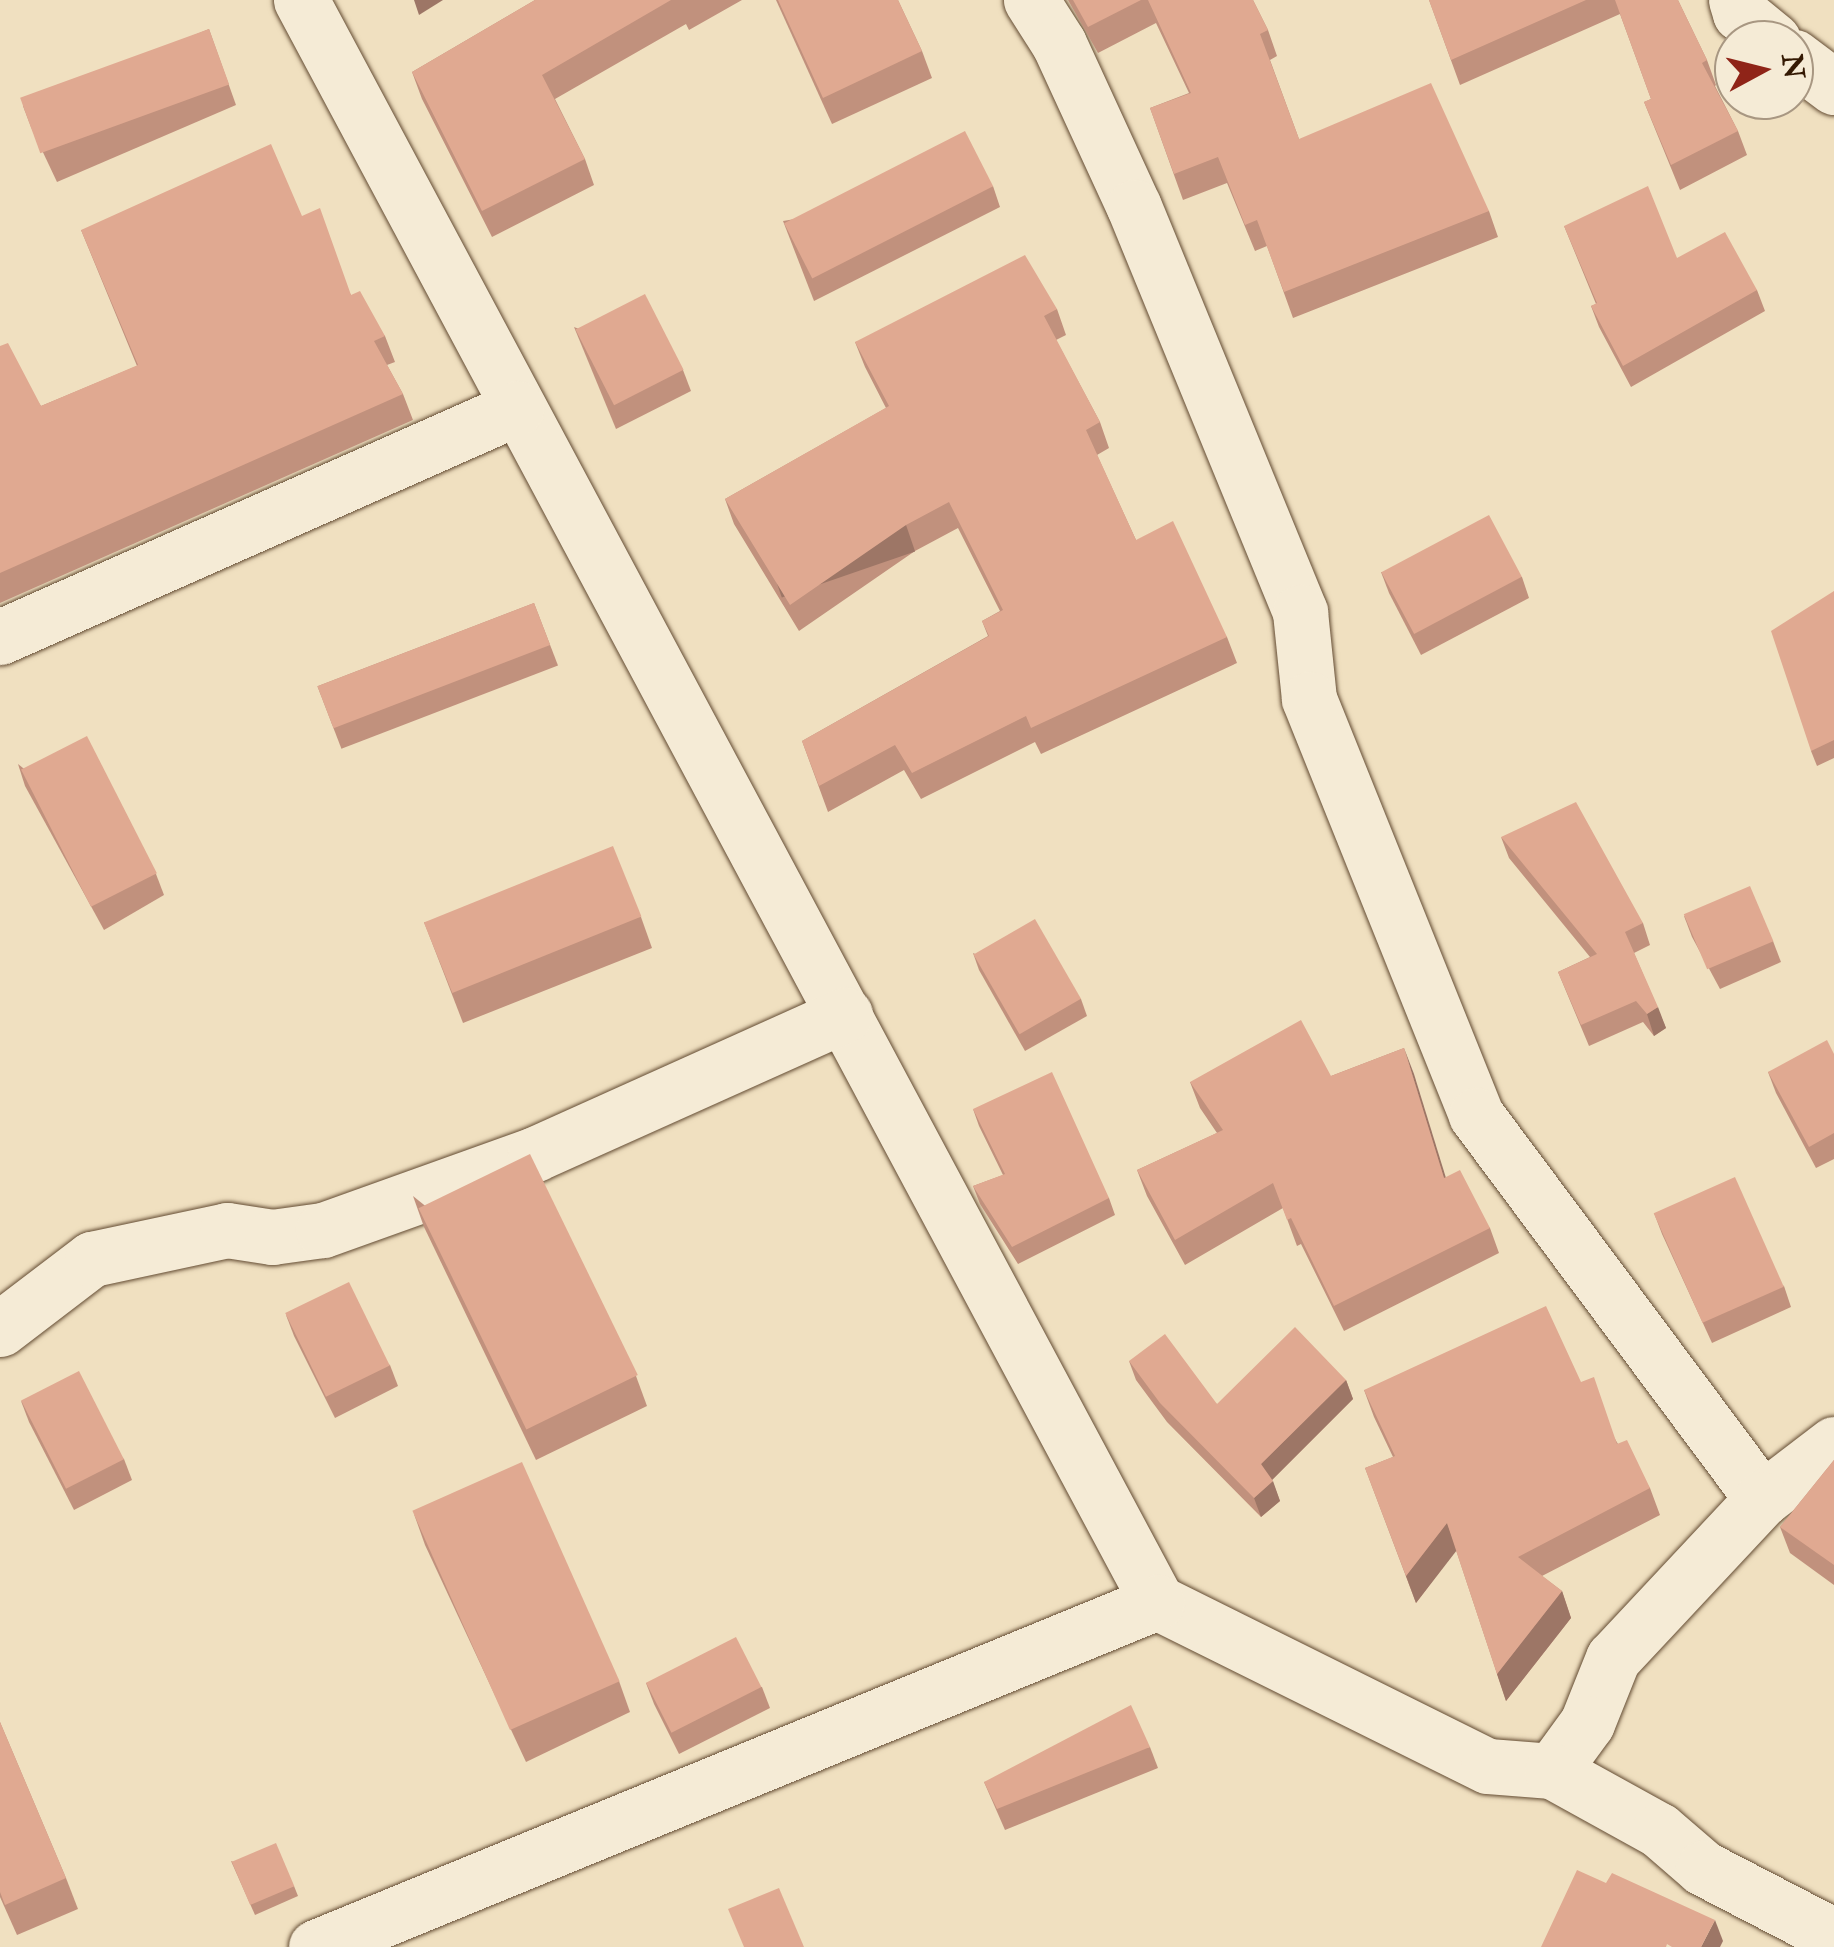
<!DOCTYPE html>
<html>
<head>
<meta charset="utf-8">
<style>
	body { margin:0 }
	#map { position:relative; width:1834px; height:1947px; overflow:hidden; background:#f0e0c0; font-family:"IM FELL Double Pica",serif }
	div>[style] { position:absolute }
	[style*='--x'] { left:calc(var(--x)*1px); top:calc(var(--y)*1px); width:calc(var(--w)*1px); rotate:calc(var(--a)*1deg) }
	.roads { filter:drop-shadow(0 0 2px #634b32) drop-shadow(0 0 2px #634b32) }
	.street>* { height:55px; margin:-27.5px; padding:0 27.5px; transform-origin:27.5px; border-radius:27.5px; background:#f5ebd6 }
	.wall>* { inset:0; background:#c1917d; transform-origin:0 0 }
	.shaded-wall>* { inset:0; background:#9d7666; transform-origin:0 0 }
	.building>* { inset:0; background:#e0a991; transform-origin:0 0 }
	span { translate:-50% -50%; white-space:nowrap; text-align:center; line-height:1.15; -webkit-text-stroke:8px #f5ebd6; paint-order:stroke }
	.north { position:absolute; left:1714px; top:20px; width:100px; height:100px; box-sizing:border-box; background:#f5ebd6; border:2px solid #a89782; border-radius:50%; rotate:83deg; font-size:28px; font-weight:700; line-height:40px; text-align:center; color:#341903 }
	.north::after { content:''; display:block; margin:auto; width:35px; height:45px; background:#8f2418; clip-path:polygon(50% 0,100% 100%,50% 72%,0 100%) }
</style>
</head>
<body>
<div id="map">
	<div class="roads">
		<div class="street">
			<i style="--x:301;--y:0;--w:1816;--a:61.88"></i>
			<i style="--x:1157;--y:1602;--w:369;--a:26.4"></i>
			<i style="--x:1488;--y:1766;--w:64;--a:4.5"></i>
			<i style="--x:1031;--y:0;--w:52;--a:57.5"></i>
			<i style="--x:1059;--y:44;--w:179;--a:65.3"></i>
			<i style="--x:1134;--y:207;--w:438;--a:67.7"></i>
			<i style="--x:1300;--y:612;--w:87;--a:84.1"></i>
			<i style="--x:1309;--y:699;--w:448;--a:68.1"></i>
			<i style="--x:1476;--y:1115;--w:479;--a:53.3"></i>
			<i style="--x:1736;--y:0;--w:14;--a:73"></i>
			<i style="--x:1740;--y:13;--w:43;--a:39.3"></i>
			<i style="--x:1794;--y:57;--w:50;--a:36.9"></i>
			<i style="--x:0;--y:637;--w:565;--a:-23.89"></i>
			<i style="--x:0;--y:1329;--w:116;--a:-37.3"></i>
			<i style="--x:92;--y:1259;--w:138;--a:-12.1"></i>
			<i style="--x:227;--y:1230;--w:46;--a:8.8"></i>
			<i style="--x:272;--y:1237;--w:51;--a:-7.8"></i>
			<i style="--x:323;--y:1230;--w:225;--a:-19.7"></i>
			<i style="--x:535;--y:1154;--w:340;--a:-24.2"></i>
			<i style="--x:1834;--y:1444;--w:91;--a:142.6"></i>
			<i style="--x:1762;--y:1499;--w:218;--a:133.1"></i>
			<i style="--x:1613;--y:1658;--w:70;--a:111.8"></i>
			<i style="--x:1587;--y:1723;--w:59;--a:126.1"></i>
			<i style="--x:1552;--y:1771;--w:122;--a:28.9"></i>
			<i style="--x:1659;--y:1830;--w:58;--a:40.8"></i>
			<i style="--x:1703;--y:1868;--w:148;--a:27.4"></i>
			<i style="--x:316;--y:1947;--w:909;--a:-22.3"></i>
		</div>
	</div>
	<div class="wall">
		<i style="clip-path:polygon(535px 0,742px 0,689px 30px,686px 24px,555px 99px,585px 159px,594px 185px,492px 237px,422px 99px,412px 72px)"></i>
		<i style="clip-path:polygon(776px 0,898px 0,922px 51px,932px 78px,832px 124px)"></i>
		<i style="clip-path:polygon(1068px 0,1253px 0,1268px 30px,1277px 56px,1270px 60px,1299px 139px,1489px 211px,1498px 237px,1293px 318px,1267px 246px,1255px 251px,1227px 183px,1183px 200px,1150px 108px,1189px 93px,1156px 23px,1098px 53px)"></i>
		<i style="clip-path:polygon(1429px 0,1678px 0,1707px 60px,1716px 85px,1715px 86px,1738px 131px,1747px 155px,1680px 190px,1644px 102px,1651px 99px,1620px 14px,1460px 85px)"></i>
		<i style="clip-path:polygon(209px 29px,236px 105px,57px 182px,31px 127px,23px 106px)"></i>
		<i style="clip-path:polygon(993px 186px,1000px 207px,814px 301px,783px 221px)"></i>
		<i style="clip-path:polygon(302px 216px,351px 295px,385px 336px,395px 362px,387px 365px,403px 394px,413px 420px,0 603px,0 346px,41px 406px,137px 366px,81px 230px)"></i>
		<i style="clip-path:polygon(1564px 226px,1677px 258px,1757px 290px,1765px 311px,1631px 387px,1599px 327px,1591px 306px,1596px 304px)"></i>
		<i style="clip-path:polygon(1057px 309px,1066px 335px,1056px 340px,1100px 422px,1109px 448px,1097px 455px,1136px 540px,1227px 637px,1237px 663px,1041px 754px,1035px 742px,921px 799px,904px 770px,828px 812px,802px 741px,988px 636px,982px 621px,1000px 611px,958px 528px,915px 551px,799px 631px,734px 524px,725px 499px,886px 408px,865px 367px,855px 342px)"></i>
		<i style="clip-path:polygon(574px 327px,683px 370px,691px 391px,616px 429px)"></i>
		<i style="clip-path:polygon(1381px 572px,1522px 577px,1529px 598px,1421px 655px,1389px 593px)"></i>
		<i style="clip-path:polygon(1834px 591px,1834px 758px,1817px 766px,1811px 751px)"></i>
		<i style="left:534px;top:603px;width:67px;height:232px;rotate:69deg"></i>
		<i style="clip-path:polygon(18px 764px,156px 874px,164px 895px,104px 930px,25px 786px)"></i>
		<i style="clip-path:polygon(1501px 837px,1643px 923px,1650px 945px,1634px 953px,1666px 1028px,1654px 1036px,1643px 1022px,1589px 1046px,1558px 972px,1590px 957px,1509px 858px)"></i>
		<i style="clip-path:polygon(1684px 916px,1773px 941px,1781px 962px,1720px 989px,1692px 937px)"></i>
		<i style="clip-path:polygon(641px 917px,652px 948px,463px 1023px,424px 922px)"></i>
		<i style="clip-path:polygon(973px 953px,1081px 999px,1087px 1016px,1025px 1051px,979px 970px)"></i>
		<i style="clip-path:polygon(1404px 1048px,1445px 1177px,1490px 1228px,1499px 1253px,1344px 1331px,1301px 1244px,1297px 1246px,1283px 1208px,1185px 1265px,1147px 1196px,1137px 1170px,1217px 1133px,1200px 1108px,1190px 1082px,1331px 1076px)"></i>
		<i style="clip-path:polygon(1834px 1054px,1834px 1159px,1816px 1168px,1776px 1093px,1768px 1072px)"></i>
		<i style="clip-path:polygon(973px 1109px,1109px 1198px,1115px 1215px,1018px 1264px,980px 1204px,973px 1186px,1003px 1175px,979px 1126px)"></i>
		<i style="clip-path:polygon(413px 1196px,636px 1376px,647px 1406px,536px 1460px,424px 1227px)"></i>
		<i style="clip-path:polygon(1654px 1213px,1784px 1286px,1791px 1307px,1712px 1343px,1662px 1234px)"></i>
		<i style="clip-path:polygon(286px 1315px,390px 1365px,398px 1386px,335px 1418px,294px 1336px)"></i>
		<i style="clip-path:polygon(1129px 1361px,1217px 1404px,1346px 1380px,1353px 1399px,1272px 1480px,1280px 1501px,1261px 1517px,1167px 1422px,1136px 1380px)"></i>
		<i style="clip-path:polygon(1581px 1382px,1618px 1444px,1650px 1488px,1660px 1515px,1542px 1576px,1562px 1591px,1571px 1618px,1506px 1701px,1456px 1550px,1416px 1603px,1365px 1468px,1393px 1457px,1374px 1417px,1364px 1390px)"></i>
		<i style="clip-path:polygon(21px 1401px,124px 1459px,132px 1480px,74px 1510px,29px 1422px)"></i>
		<i style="clip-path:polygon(1834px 1460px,1834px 1585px,1790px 1553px,1780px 1527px)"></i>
		<i style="clip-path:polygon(414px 1514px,619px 1681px,630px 1712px,526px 1762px,425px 1545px)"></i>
		<i style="clip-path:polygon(646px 1683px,762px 1687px,770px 1708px,679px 1754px,654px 1704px)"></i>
		<i style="clip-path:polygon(0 1722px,66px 1878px,78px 1909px,17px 1935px,0 1897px)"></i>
		<i style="clip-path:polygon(1150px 1747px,1158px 1768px,1005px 1830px,984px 1782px)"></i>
		<i style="clip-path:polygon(231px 1861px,294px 1886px,298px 1896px,255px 1915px)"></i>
	</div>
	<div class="shaded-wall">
		<i style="clip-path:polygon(414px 0,443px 0,419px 15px)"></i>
		<i style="left:906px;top:525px;width:28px;height:141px;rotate:71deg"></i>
		<i style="clip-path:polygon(1658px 1007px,1666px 1028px,1654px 1036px,1647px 1014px)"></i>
		<i style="clip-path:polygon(1404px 1048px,1414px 1074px,1454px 1204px,1444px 1178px)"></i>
		<i style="clip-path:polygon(1346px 1380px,1353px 1399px,1268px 1484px,1261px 1464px)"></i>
		<i style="clip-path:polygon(1273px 1481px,1280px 1501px,1261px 1517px,1254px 1498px)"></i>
		<i style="clip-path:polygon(1447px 1523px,1457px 1550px,1416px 1603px,1406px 1576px)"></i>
		<i style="clip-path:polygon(1562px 1591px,1571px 1618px,1506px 1701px,1497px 1674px)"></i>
		<i style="clip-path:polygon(1715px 1920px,1723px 1941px,1720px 1947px,1701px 1947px)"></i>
	</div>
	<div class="building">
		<i style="clip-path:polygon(535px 0,671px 0,542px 75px,585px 159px,482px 211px,412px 72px)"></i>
		<i style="clip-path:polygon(778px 0,898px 0,922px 51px,823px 98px)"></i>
		<i style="clip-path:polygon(1073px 0,1141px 0,1088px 27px)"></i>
		<i style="clip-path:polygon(1148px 0,1253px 0,1268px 30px,1260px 34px,1299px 139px,1431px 83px,1489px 211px,1284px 292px,1257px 220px,1245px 225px,1218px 157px,1174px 174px,1150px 108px,1191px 93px)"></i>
		<i style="clip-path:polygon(1429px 0,1586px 0,1451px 60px)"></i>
		<i style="clip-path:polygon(1615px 0,1678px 0,1707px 60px,1702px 63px,1738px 131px,1671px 165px,1644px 102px,1651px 99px)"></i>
		<i style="left:209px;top:29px;width:59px;height:201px;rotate:70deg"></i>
		<i style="left:965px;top:131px;width:62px;height:203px;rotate:63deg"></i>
		<i style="clip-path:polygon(271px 144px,302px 216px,320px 208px,351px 295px,360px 291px,385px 336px,374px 341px,403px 394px,0 573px,0 346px,8px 343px,41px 406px,138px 365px,81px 230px)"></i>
		<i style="clip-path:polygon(1648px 186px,1677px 258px,1725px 232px,1757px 290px,1623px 366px,1591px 306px,1597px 303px,1564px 226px)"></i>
		<i style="clip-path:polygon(1025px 255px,1057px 309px,1044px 316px,1100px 422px,1086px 430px,1136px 540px,1173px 521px,1227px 637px,1031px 728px,1026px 716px,912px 773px,895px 745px,819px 786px,802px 741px,989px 636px,982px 621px,1003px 610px,949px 502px,906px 525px,790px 605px,725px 499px,889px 406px,855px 342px)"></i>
		<i style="left:645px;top:294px;width:85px;height:78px;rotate:63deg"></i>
		<i style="left:1489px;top:515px;width:70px;height:122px;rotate:62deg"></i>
		<i style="clip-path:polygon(1834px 591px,1834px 740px,1811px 751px,1771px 631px)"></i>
		<i style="left:534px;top:603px;width:45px;height:232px;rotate:69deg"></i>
		<i style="left:87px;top:736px;width:154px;height:74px;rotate:63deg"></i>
		<i style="clip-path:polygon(1576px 802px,1643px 923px,1625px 932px,1658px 1007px,1647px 1014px,1636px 1001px,1581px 1025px,1558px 972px,1597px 954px,1501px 837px)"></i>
		<i style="left:613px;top:846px;width:76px;height:204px;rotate:68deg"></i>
		<i style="left:1750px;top:886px;width:60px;height:72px;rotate:67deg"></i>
		<i style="left:1035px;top:919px;width:92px;height:71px;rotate:60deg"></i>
		<i style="clip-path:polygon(1301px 1020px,1331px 1076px,1404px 1048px,1444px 1178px,1460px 1170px,1490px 1228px,1334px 1306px,1291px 1218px,1287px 1220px,1273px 1183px,1175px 1240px,1137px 1170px,1223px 1130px,1190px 1082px)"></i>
		<i style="clip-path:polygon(1827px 1040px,1834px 1054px,1834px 1133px,1809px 1147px,1768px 1072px)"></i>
		<i style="clip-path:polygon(1052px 1072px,1109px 1198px,1012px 1247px,973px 1186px,1005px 1174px,973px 1109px)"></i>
		<i style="left:530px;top:1154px;width:246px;height:124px;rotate:64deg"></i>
		<i style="left:1735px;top:1177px;width:120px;height:89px;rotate:66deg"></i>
		<i style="left:349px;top:1282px;width:93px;height:71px;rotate:64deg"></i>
		<i style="clip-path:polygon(1546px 1306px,1581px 1382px,1594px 1377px,1617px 1444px,1627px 1440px,1650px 1488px,1518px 1557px,1562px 1591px,1497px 1674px,1447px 1523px,1406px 1576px,1365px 1468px,1395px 1456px,1364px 1390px)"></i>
		<i style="clip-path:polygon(1295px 1327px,1346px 1380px,1261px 1464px,1273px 1481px,1254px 1498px,1160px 1403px,1129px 1361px,1165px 1334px,1217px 1404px)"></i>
		<i style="left:79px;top:1371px;width:99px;height:65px;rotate:63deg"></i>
		<i style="clip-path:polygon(1834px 1460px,1834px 1565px,1780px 1527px)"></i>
		<i style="left:522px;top:1462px;width:240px;height:120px;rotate:66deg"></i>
		<i style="left:736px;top:1637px;width:56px;height:101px;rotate:63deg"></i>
		<i style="clip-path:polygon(1131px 1705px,1150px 1747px,997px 1809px,984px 1782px)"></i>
		<i style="clip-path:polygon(0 1722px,66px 1878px,5px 1905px,0 1892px)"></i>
		<i style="left:276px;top:1843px;width:47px;height:48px;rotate:67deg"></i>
		<i style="clip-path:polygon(1577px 1870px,1606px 1883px,1612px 1873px,1715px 1920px,1701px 1947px,1672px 1947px,1667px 1944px,1666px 1947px,1541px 1947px)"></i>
		<i style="clip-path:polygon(779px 1888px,804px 1947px,744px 1947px,728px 1909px)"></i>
	</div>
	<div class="north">N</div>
</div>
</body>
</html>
